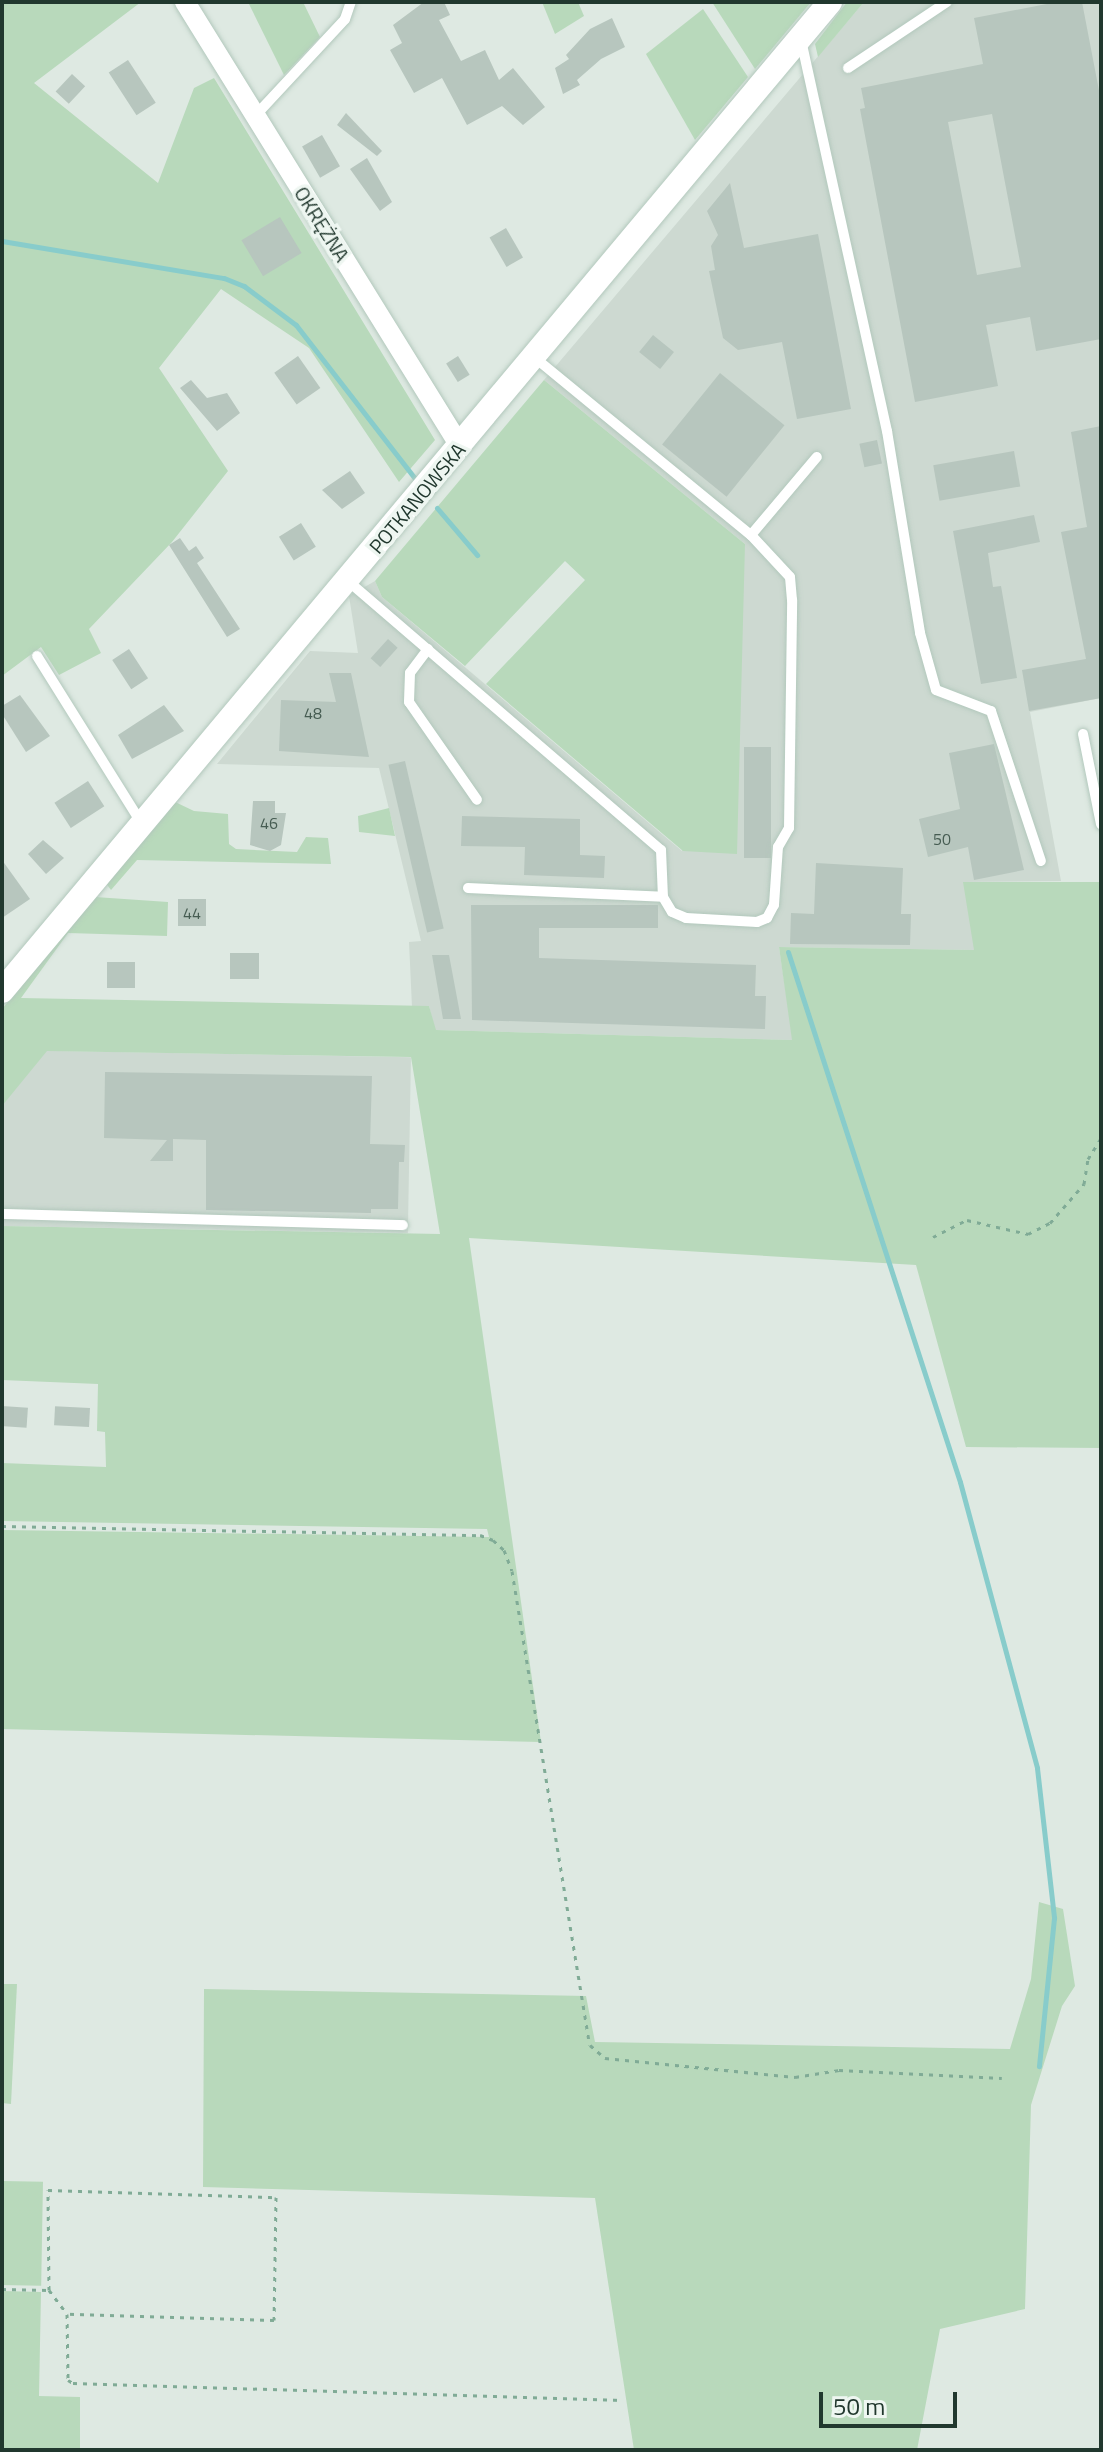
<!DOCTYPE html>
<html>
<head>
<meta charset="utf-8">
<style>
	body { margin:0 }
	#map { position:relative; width:1103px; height:2452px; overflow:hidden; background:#dee9e2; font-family:"Titillium Web",sans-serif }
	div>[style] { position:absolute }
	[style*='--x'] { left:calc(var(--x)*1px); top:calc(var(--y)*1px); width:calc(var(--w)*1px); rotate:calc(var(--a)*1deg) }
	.built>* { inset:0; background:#cdd9d1; transform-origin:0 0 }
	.green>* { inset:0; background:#b8d9bb; transform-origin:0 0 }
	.stream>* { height:5px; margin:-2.5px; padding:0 2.5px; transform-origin:2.5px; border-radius:2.5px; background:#88cccb }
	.building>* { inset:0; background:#b7c6be; transform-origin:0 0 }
	.path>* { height:3px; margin-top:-1.5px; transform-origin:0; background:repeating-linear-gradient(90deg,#80ab96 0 4px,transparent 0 10px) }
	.roads { filter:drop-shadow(0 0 2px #b2c8bc) drop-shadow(0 0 2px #b2c8bc) }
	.lane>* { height:10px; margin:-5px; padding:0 5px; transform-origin:5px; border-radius:5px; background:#fff }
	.street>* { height:20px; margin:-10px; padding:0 10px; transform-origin:10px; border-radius:10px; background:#fff }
	.secondary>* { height:24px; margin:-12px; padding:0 12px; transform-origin:12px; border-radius:12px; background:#fff }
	span { translate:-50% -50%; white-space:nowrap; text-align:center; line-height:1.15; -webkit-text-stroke:7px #eef6f1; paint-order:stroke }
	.number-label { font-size:16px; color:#465c52 }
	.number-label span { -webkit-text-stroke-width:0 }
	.street-label { font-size:20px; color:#21382e }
	.frame { position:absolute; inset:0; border:4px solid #21382e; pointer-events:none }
	.scale { position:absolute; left:819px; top:2392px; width:138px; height:36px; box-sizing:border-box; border:4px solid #21382e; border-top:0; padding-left:10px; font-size:24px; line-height:28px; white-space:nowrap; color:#21382e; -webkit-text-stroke:6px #eef6f1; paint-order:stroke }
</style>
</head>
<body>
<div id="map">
	<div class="built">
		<i style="clip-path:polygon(864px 2px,1101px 2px,1101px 698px,1030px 712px,1061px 881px,964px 882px,975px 950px,779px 947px,793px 1040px,435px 1030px,429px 1006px,412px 1007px,409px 942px,421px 941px,379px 768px,217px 764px,310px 651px,358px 653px,349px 596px,375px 581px,382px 597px,682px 851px,745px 544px,544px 380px)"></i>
		<i style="left:2px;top:1050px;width:409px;height:176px;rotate:1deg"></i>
	</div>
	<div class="green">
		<i style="clip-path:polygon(2px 2px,141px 2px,34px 83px,158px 183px,194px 88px,214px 78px,435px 440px,399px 482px,309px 348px,221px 289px,159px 368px,228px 471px,172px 542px,89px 629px,101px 653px,59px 675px,41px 647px,2px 676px)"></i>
		<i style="clip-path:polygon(248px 2px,303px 2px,320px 37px,284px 75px)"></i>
		<i style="clip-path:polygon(542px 2px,578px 2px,584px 16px,555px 34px)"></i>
		<i style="clip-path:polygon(712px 2px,811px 2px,755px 69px)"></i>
		<i style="clip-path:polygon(847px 2px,864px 2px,818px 57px,815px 44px)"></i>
		<i style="clip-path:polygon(703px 9px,748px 77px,695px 140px,646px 54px)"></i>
		<i style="clip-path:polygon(544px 380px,745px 544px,737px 854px,683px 851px,486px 684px,585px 580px,565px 561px,465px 666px,382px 597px,375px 581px)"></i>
		<i style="clip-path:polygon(173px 801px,194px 811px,228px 814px,229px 844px,236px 849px,297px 852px,306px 837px,328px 838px,331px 864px,137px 860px,111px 890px,105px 882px)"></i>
		<i style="clip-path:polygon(389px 808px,395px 836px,359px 832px,358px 816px)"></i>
		<i style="clip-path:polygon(963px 882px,1101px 882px,1101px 1448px,966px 1447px,916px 1265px,469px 1238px,541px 1742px,2px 1729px,2px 1530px,489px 1537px,487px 1529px,2px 1521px,2px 1463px,106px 1467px,105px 1432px,97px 1431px,98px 1384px,2px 1380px,2px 1226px,440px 1234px,411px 1057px,47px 1051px,2px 1106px,2px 1009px,95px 897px,168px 902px,167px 936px,68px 933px,21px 998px,429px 1006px,436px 1030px,792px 1040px,779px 947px,974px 950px)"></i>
		<i style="clip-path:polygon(1039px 1902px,1063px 1909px,1075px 1986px,1062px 2006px,1031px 2105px,1025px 2309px,940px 2329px,917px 2450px,634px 2450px,595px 2198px,203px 2187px,204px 1989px,586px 1996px,595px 2042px,1010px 2049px,1031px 1979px)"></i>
		<i style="clip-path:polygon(2px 1984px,17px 1984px,11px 2104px,2px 2103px)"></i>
		<i style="left:2px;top:2181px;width:41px;height:104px;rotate:1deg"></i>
		<i style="clip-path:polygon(2px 2291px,41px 2292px,39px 2396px,80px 2397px,80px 2450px,2px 2450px)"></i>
	</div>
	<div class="stream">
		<i style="--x:2;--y:241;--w:225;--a:9.5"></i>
		<i style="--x:224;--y:278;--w:22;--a:22"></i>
		<i style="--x:244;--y:286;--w:65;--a:36.9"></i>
		<i style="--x:296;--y:325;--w:197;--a:52.2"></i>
		<i style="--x:437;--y:508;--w:62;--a:49.6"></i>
		<i style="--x:788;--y:952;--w:557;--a:72.02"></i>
		<i style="--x:960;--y:1482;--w:296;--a:74.9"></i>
		<i style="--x:1037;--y:1768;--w:151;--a:83.5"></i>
		<i style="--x:1054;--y:1918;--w:149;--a:95.8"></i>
	</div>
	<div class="building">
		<i style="clip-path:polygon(424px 2px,444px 2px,450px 15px,439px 20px,461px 61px,485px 50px,499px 80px,513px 68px,545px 107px,523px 125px,502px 106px,467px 125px,442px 78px,414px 93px,390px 50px,402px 43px,393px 25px)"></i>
		<i style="clip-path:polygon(evenodd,1057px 2px,1082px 2px,1101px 101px,1101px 339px,1036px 351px,1030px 317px,986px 325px,998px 386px,915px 402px,860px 109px,865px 108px,861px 88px,983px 64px,974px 18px,1057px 2px,992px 114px,1021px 267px,977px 275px,948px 122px,992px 114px)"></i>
		<i style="clip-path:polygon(612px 18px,625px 47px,601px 59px,577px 80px,580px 85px,563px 94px,555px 68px,569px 59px,566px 55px,590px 29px)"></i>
		<i style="left:128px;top:60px;width:51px;height:23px;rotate:57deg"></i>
		<i style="left:72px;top:74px;width:18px;height:24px;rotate:43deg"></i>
		<i style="clip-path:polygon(346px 113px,382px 151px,377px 156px,337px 125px)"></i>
		<i style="left:322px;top:135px;width:36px;height:23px;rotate:60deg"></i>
		<i style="clip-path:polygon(367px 158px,392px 202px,380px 211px,350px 169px)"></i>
		<i style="clip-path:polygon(730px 183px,744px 248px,818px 234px,851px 409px,797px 419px,782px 342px,738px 350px,723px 338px,709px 271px,715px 270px,711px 246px,718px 235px,707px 211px)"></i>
		<i style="left:280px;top:217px;width:42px;height:45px;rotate:59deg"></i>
		<i style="left:506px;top:228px;width:34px;height:19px;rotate:60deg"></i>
		<i style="left:653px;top:335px;width:27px;height:22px;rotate:39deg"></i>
		<i style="left:298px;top:356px;width:39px;height:29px;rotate:55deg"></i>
		<i style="left:458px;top:356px;width:22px;height:14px;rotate:58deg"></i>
		<i style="left:720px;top:373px;width:83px;height:92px;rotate:39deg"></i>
		<i style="clip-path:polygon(191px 380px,207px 398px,227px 393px,240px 413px,217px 431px,180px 388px)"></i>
		<i style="clip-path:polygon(1101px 426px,1101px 698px,1029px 711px,1022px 670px,1086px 659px,1061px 532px,1087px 527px,1071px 432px)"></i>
		<i style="left:877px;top:440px;width:24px;height:18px;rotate:78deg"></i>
		<i style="left:1014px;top:451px;width:36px;height:82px;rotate:80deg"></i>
		<i style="clip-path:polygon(350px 471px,365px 493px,342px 509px,322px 490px)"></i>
		<i style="clip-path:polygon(1034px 515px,1040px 542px,988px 553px,993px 587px,1001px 586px,1017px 678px,981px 684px,953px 531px)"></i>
		<i style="left:301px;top:523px;width:28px;height:26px;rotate:58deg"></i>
		<i style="clip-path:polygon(180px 538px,189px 551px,196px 546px,204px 558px,197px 563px,240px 629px,227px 637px,169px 545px)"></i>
		<i style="left:388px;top:639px;width:13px;height:26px;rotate:42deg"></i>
		<i style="left:129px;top:649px;width:35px;height:20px;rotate:57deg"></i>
		<i style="clip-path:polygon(329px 673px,351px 673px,369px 757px,279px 751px,281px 700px,336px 702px)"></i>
		<i style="clip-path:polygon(20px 695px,50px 736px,26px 752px,2px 714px,2px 706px)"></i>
		<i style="clip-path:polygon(164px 705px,184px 731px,132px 759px,118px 735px)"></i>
		<i style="clip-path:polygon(994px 744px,1024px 870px,974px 880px,968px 847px,928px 857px,919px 819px,960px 809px,949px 753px)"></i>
		<i style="left:744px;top:747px;width:27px;height:111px"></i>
		<i style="left:405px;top:761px;width:172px;height:17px;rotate:77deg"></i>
		<i style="left:88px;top:781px;width:30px;height:40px;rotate:57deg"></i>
		<i style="clip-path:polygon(253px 801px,275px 801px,275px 813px,286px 813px,281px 845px,270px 851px,250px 845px)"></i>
		<i style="clip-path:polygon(462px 816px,580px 819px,580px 855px,605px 856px,604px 878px,524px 875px,525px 847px,461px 846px)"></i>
		<i style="clip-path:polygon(43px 840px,64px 858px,46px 874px,28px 854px)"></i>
		<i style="clip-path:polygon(2px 860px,30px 899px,2px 918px)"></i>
		<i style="clip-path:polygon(816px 863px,903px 868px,901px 914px,911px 914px,910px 945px,790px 944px,791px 913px,814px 914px)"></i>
		<i style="left:178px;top:899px;width:28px;height:27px"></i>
		<i style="clip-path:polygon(471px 905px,658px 905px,658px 928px,539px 928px,539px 958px,756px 965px,755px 996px,766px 996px,765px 1029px,472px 1020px)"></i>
		<i style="left:230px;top:953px;width:29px;height:26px"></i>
		<i style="clip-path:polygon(432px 955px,449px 955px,461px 1019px,443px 1019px)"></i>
		<i style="left:107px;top:962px;width:28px;height:26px"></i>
		<i style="clip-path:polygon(105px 1072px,372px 1076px,370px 1144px,405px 1145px,404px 1162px,399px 1162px,398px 1209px,371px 1209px,371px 1213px,206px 1210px,206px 1140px,173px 1139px,173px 1161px,150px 1161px,167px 1140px,104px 1138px)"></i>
		<i style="left:2px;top:1406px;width:26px;height:20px;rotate:4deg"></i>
		<i style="left:90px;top:1408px;width:19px;height:35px;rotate:93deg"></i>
	</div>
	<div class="path">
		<i style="--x:933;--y:1237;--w:38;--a:-27"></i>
		<i style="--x:967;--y:1220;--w:63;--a:12.9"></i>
		<i style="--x:1028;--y:1234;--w:25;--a:-27"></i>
		<i style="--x:1050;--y:1223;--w:52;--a:-48.9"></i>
		<i style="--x:1084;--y:1184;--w:25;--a:-81"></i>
		<i style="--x:1088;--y:1159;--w:25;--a:-58"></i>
		<i style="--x:2;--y:1526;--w:478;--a:1.1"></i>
		<i style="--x:480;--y:1535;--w:14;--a:21"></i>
		<i style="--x:493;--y:1540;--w:15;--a:42"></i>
		<i style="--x:504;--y:1550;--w:22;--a:69"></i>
		<i style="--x:512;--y:1571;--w:480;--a:80.7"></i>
		<i style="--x:590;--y:2045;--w:20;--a:41"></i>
		<i style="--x:605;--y:2058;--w:191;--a:5.7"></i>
		<i style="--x:795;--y:2077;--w:45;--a:-9"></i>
		<i style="--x:839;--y:2070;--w:163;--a:2.8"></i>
		<i style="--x:2;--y:2289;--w:47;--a:1.2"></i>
		<i style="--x:49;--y:2290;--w:30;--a:53"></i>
		<i style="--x:67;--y:2314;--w:66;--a:89.1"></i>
		<i style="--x:68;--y:2380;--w:6;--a:31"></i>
		<i style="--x:73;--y:2383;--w:550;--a:1.77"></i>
		<i style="--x:49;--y:2290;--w:100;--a:-90.6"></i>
		<i style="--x:48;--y:2190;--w:228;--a:1.8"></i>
		<i style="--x:276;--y:2197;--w:123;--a:90.9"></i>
		<i style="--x:274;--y:2320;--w:207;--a:-178.3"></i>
	</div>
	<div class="roads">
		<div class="lane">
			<i style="--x:801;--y:40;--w:400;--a:77.6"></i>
			<i style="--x:887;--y:431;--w:205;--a:80.7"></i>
			<i style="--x:920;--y:633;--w:59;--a:74.3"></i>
			<i style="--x:936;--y:690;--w:59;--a:20.9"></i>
			<i style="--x:991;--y:711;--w:158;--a:71.6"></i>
			<i style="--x:848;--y:68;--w:119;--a:-33.7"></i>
			<i style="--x:255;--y:116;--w:132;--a:-47.1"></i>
			<i style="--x:345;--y:19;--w:18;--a:-71"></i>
			<i style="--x:534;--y:357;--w:281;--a:39.4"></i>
			<i style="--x:751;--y:535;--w:102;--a:-49.8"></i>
			<i style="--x:348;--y:581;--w:413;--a:40.7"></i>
			<i style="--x:661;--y:850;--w:47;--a:87.6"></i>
			<i style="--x:663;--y:897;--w:17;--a:59"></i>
			<i style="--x:672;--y:912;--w:15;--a:23"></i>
			<i style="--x:686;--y:918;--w:71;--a:3.2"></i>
			<i style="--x:757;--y:922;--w:11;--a:-22"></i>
			<i style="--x:767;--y:918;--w:15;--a:-62"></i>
			<i style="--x:774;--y:905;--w:58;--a:-86.1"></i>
			<i style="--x:778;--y:847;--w:22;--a:-60"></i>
			<i style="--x:789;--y:828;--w:228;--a:-89.2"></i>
			<i style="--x:792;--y:600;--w:23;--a:-95"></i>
			<i style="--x:790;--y:577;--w:57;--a:-132.9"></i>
			<i style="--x:428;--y:649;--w:30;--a:127"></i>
			<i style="--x:410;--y:673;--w:29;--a:92"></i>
			<i style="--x:409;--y:702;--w:119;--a:55.2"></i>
			<i style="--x:37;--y:656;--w:198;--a:58"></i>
			<i style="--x:1083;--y:734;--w:92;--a:78.7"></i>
			<i style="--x:468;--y:888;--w:195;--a:2.6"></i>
			<i style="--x:2;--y:1214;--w:401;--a:1.6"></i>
		</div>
		<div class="street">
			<i style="--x:185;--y:2;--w:522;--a:58.23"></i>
		</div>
		<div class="secondary">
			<i style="--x:2;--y:991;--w:1290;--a:-50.06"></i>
		</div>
	</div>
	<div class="number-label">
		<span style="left:313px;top:713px">48</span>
		<span style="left:269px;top:823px">46</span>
		<span style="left:942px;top:839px">50</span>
		<span style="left:192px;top:913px">44</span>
	</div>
	<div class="street-label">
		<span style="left:322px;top:224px;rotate:58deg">OKRĘŻNA</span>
		<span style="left:417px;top:498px;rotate:-50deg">POTKANOWSKA</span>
	</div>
	<div class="frame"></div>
	<div class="scale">50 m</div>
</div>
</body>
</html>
